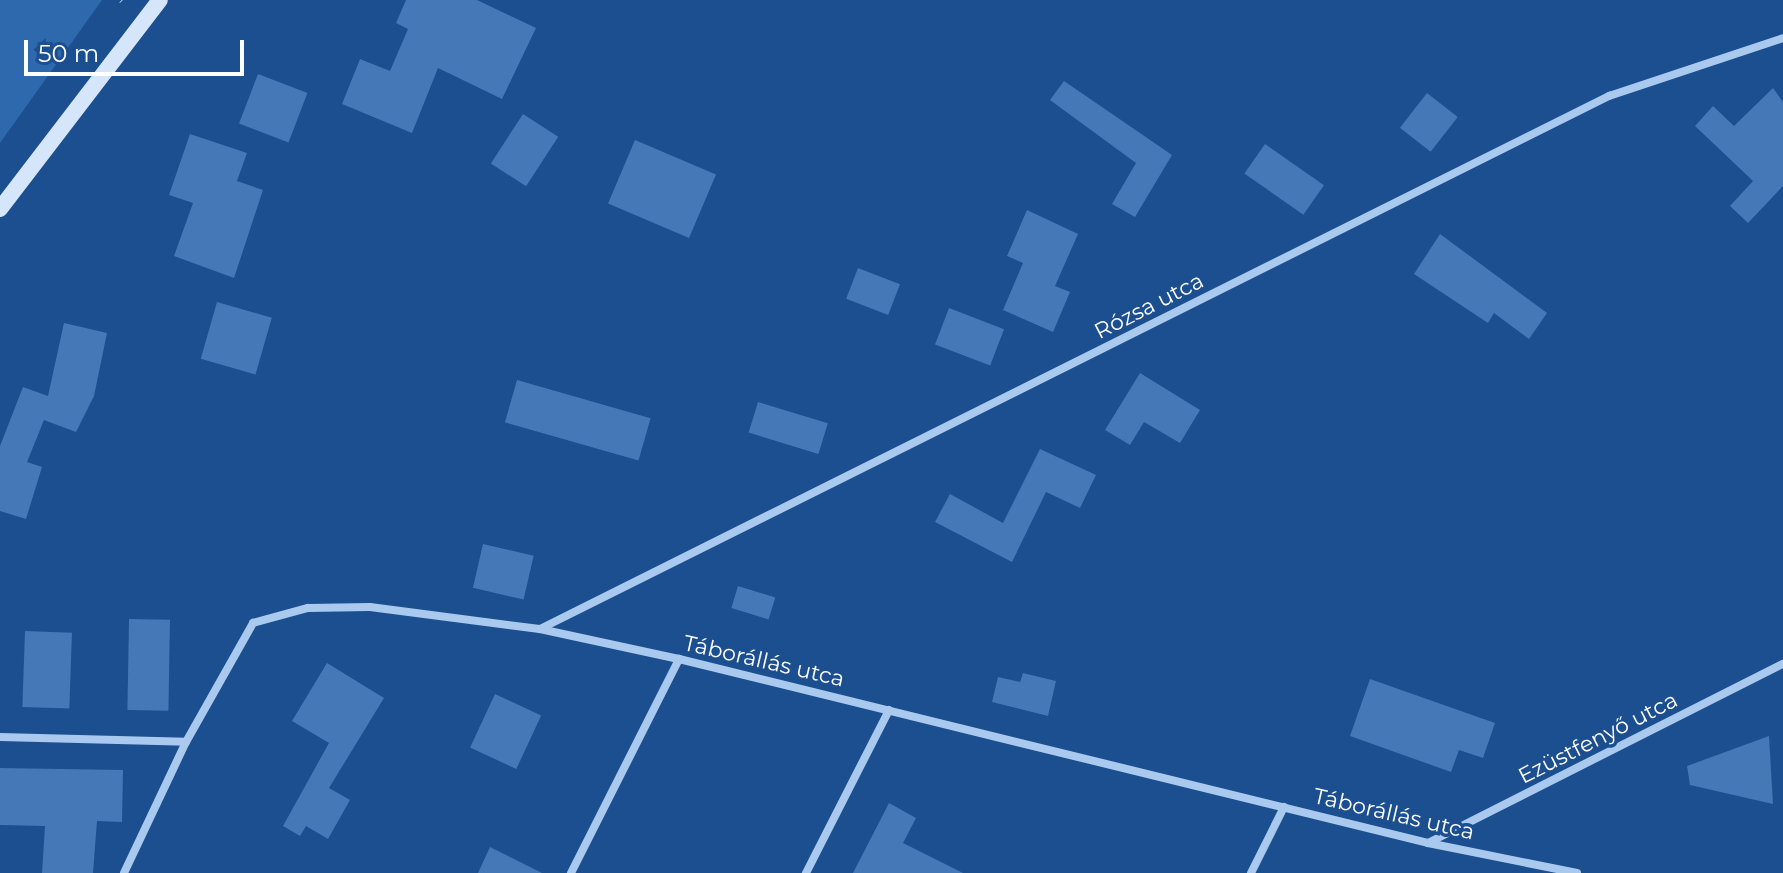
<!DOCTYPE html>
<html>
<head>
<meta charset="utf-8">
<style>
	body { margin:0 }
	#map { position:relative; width:1783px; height:873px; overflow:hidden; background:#1b4f8f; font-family:Montserrat,sans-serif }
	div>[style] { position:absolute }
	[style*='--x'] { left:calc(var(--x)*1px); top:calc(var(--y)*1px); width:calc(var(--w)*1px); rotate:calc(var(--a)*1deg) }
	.green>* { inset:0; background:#2e69ad }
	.building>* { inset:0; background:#4478b7; transform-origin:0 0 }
	.path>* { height:5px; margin-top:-2.5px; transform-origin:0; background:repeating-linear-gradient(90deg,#a9c9ee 0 4px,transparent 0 10px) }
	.street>* { height:8px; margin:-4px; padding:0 4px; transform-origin:4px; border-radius:4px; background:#a9c9ee }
	.secondary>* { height:16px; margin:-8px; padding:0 8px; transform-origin:8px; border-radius:8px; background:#d6e6fa }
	span { translate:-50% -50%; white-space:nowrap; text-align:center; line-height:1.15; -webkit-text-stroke:7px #1b4f8f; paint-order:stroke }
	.street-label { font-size:22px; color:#fff }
	.scale { position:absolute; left:24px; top:40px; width:220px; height:36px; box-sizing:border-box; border:4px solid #fff; border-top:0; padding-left:10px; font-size:24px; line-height:28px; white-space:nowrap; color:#fff; -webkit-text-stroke:6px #1b4f8f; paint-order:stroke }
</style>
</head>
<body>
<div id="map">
	<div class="green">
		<i style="clip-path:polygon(0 0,102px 0,0 143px)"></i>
	</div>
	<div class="building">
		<i style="clip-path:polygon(406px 0,477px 0,536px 28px,502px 99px,438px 68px,412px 133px,342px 104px,360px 59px,390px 71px,408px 29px,396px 23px)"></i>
		<i style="left:258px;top:74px;width:53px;height:53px;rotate:21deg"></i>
		<i style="clip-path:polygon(1064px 81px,1172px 155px,1135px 217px,1112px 204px,1136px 163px,1050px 100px)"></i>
		<i style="clip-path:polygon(1773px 88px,1783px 102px,1783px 186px,1748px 223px,1730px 206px,1753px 181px,1695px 126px,1713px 106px,1734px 126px)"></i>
		<i style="left:1427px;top:93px;width:39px;height:44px;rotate:38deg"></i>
		<i style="left:523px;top:114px;width:42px;height:59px;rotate:33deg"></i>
		<i style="clip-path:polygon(190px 134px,247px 153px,237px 181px,263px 190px,234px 278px,174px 256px,193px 203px,169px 195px)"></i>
		<i style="left:635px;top:140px;width:88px;height:69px;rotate:23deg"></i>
		<i style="left:1265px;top:144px;width:72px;height:36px;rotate:35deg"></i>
		<i style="clip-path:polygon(1027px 210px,1078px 234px,1055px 286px,1070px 292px,1053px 332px,1003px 310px,1023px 263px,1007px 256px)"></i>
		<i style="clip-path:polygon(1440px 234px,1547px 313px,1529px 339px,1494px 313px,1488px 323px,1414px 274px)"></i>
		<i style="left:858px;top:268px;width:45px;height:33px;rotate:21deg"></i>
		<i style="left:217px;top:302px;width:57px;height:59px;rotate:16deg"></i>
		<i style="left:949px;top:308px;width:59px;height:39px;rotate:21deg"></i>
		<i style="clip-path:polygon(64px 323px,107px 333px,94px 396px,76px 432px,44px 420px,27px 462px,42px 467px,26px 519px,0 511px,0 446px,23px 387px,48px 396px)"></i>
		<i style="clip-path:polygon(1140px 373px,1200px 410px,1180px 443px,1144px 422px,1130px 445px,1105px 430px)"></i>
		<i style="left:517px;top:380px;width:139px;height:44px;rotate:16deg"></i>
		<i style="left:758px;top:402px;width:73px;height:32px;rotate:17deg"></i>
		<i style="clip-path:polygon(1040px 449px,1096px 475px,1080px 508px,1046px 492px,1012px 562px,935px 522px,950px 494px,1003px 523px)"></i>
		<i style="left:483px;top:544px;width:52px;height:45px;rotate:13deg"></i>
		<i style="left:738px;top:586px;width:39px;height:23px;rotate:17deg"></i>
		<i style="left:129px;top:619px;width:41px;height:91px;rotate:1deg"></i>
		<i style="left:25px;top:631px;width:47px;height:76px;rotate:2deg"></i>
		<i style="clip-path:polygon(327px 663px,384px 698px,329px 788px,350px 800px,328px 839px,306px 826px,300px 836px,283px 826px,329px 743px,292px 721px)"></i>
		<i style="clip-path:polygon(1023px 673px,1056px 681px,1048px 716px,992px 702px,998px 677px,1020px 682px)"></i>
		<i style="clip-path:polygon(1370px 679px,1495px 723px,1483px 758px,1459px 750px,1451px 772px,1350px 736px)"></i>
		<i style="left:495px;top:694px;width:51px;height:59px;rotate:25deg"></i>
		<i style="clip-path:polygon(1769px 736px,1773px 804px,1690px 785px,1687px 766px)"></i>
		<i style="clip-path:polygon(0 768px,123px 770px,122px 822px,97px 821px,93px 873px,42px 873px,45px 826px,0 825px)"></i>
		<i style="clip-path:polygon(889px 803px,916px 818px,903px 843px,963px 873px,853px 873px)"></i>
		<i style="clip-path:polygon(490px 847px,542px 873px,478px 873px)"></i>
	</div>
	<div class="path">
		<i style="--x:121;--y:0;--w:1;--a:45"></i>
	</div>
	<div class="street">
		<i style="--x:540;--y:629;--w:1195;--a:-26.5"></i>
		<i style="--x:1609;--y:96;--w:183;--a:-18.4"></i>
		<i style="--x:0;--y:737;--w:186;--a:1.5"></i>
		<i style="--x:1428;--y:843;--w:398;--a:-26.8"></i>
		<i style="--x:124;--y:873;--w:145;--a:-64.7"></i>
		<i style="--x:186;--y:742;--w:137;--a:-60.6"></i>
		<i style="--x:253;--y:623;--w:57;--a:-15.3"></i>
		<i style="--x:308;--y:608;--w:62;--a:-0.9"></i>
		<i style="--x:370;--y:607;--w:171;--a:7.4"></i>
		<i style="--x:540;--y:629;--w:142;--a:12.2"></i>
		<i style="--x:679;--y:659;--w:771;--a:13.8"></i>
		<i style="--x:1428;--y:843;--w:152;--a:11.4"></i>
		<i style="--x:571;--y:873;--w:240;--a:-63.2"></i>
		<i style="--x:806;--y:873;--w:183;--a:-63"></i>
		<i style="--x:1251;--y:873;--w:74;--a:-63.4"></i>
	</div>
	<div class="secondary">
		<i style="--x:0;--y:209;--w:263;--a:-52.6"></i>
	</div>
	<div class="street-label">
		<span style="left:1149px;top:306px;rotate:-27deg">Rózsa utca</span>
		<span style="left:764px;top:661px;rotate:13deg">Táborállás utca</span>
		<span style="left:1598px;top:738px;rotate:-27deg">Ezüstfenyő utca</span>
		<span style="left:1394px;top:814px;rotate:13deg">Táborállás utca</span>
	</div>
	<div class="scale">50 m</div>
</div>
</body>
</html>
